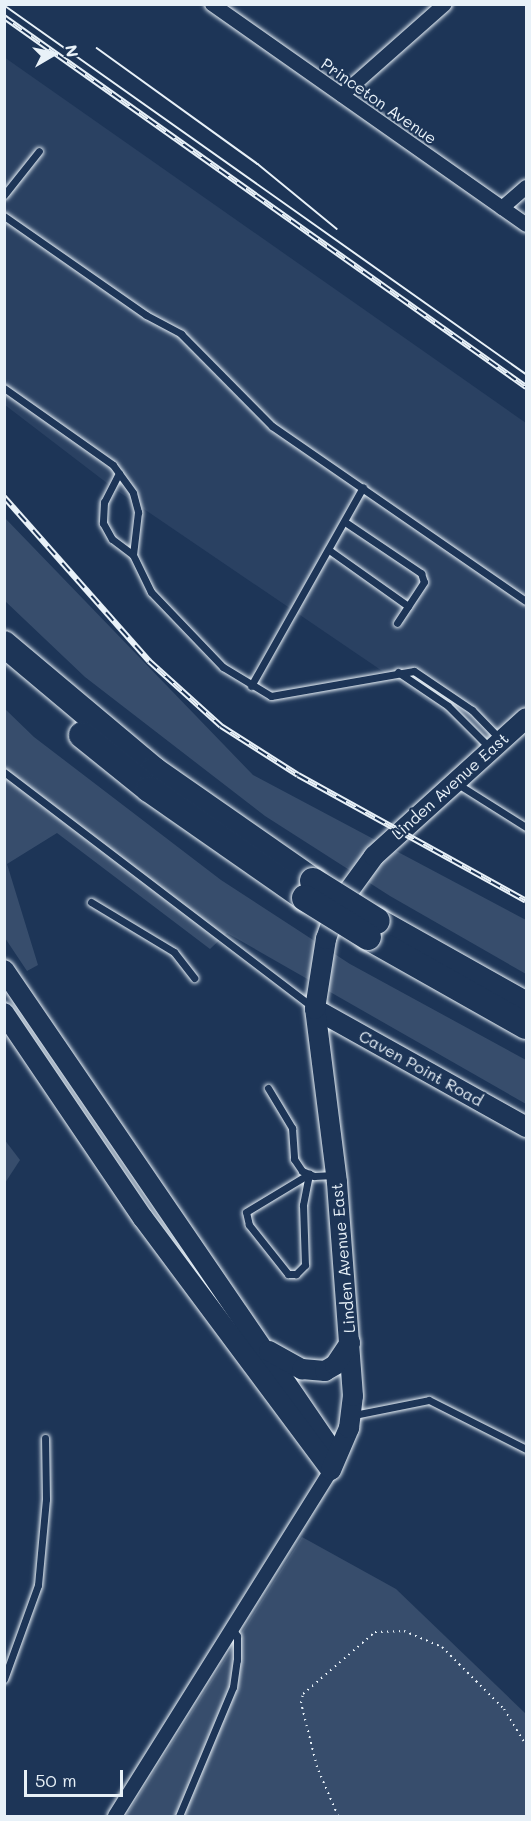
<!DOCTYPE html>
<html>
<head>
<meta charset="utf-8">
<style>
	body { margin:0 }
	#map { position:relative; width:531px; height:1821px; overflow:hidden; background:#1d3557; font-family:Mali,sans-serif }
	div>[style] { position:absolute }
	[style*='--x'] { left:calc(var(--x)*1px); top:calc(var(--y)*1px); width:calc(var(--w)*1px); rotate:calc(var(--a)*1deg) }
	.built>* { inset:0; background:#2a4162 }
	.green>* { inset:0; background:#374d6c }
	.path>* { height:2px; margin-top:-1px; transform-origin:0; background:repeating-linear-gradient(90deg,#e8f1f8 0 1.5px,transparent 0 6px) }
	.roads { filter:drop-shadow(0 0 2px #e8f1f8) drop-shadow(0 0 2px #e8f1f8) }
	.lane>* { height:7px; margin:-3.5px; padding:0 3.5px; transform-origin:3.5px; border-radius:3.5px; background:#1d3557 }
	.street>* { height:14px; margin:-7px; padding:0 7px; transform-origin:7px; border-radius:7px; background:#1d3557 }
	.secondary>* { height:20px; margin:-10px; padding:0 10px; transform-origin:10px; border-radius:10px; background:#1d3557 }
	.highway>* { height:26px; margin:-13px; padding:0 13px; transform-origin:13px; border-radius:13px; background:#1d3557 }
	.tram>* { height:1.5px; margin:-0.75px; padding:0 0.75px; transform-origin:0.75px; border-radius:0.75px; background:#e8f1f8 }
	.rail>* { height:6px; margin-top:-3px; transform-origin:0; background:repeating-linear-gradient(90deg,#1d3557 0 11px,#e8f1f8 0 22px); box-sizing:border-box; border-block:2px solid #e8f1f8 }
	.bridges { filter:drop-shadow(0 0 2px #e8f1f8) drop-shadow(0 0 2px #e8f1f8) }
	.highway-bridge>* { height:26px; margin:-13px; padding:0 13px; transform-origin:13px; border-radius:13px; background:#1d3557 }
	span { translate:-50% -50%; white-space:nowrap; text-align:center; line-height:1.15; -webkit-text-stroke:4.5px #1d3557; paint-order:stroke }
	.street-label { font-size:16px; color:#e8f1f8 }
	.frame { position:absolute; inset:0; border:6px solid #e8f1f8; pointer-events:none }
	.north { position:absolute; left:24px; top:24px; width:60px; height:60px; -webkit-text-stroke:4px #1d3557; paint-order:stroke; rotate:81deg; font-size:16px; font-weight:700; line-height:24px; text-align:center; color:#e8f1f8 }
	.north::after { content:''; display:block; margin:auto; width:21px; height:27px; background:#e8f1f8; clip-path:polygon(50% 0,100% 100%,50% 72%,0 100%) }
	.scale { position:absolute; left:24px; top:1770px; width:99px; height:27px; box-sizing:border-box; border:3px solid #e8f1f8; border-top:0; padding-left:8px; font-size:18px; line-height:21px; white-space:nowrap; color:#e8f1f8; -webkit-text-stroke:4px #1d3557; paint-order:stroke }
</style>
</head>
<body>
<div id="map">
	<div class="built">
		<i style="clip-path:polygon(4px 57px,526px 423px,526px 734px,494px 747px,116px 490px,5px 405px)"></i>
	</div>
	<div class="green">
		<i style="clip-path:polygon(4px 517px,253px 775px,526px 920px,526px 974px,390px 896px,265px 816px,85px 677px,5px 601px)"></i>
		<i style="clip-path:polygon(4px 708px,34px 737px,221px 880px,350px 964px,526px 1060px,526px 1104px,227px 933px,210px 949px,57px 833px,7px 864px,38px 965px,27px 971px,5px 938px)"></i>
		<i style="clip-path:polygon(4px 1139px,20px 1160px,5px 1183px,4px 1183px)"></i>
		<i style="clip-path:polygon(302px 1537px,396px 1589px,526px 1714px,526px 1816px,126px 1816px)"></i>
	</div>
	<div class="path">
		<i style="--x:338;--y:1816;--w:53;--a:-113.2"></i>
		<i style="--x:317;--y:1767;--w:66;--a:-104"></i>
		<i style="--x:301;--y:1703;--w:9;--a:-77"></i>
		<i style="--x:303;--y:1694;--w:95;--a:-40.7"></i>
		<i style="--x:375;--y:1632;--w:29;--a:-2"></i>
		<i style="--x:404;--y:1631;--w:41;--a:22.8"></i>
		<i style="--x:442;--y:1647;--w:88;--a:45"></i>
		<i style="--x:504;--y:1709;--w:42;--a:58.6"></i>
	</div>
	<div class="roads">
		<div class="lane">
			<i style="--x:4;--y:195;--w:56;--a:-51.5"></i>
			<i style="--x:4;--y:216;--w:173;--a:34.9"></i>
			<i style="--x:146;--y:315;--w:40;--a:28"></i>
			<i style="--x:181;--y:334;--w:129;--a:45.3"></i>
			<i style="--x:272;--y:426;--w:308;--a:34.6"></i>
			<i style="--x:4;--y:388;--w:133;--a:35.2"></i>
			<i style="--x:113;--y:465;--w:34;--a:54"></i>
			<i style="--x:133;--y:493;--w:20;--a:75"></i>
			<i style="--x:138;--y:512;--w:43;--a:96.6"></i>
			<i style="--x:119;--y:473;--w:33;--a:117"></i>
			<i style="--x:104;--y:502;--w:21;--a:93"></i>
			<i style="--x:103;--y:523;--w:18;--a:61"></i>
			<i style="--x:112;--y:539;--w:26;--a:37"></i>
			<i style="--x:133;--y:555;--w:41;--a:64.1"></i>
			<i style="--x:151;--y:592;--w:104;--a:46.2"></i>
			<i style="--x:223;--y:667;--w:56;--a:31.1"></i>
			<i style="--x:271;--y:696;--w:145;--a:-9.9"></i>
			<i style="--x:414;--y:671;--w:70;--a:33.9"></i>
			<i style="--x:472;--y:710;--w:40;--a:46"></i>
			<i style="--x:345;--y:522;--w:92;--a:33.9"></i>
			<i style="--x:421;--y:573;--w:9;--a:72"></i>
			<i style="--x:424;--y:582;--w:49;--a:123.4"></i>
			<i style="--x:329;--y:550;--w:97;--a:35.3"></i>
			<i style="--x:398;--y:672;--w:60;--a:34.2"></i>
			<i style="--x:448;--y:706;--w:59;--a:45"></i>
			<i style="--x:251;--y:686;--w:228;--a:-60.6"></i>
			<i style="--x:4;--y:772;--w:388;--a:37.3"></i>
			<i style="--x:456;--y:783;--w:83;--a:32.2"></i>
			<i style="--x:91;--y:902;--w:97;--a:31.1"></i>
			<i style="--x:174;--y:952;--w:33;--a:52"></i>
			<i style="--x:268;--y:1088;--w:47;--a:59"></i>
			<i style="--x:292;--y:1128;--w:31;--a:86"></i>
			<i style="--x:294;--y:1159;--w:14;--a:56"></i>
			<i style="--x:302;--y:1171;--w:13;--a:23"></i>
			<i style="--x:314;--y:1176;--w:20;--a:-3"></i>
			<i style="--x:309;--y:1174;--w:32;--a:101"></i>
			<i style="--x:303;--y:1205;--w:60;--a:88.1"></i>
			<i style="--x:305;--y:1265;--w:13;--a:135"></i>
			<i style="--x:296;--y:1274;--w:8;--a:180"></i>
			<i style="--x:288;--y:1274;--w:63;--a:-128.5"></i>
			<i style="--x:249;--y:1225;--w:13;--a:-103"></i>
			<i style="--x:246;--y:1212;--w:74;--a:-31.1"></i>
			<i style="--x:354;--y:1415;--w:76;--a:-11.3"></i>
			<i style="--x:429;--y:1400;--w:109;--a:26.8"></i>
			<i style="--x:4;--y:1679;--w:100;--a:-70.1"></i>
			<i style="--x:38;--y:1585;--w:86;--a:-84.7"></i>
			<i style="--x:46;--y:1499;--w:61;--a:-90.9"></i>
			<i style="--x:179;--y:1816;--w:140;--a:-67.3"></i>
			<i style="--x:233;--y:1687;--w:27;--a:-82"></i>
			<i style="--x:237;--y:1660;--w:24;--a:-90"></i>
			<i style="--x:237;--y:1636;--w:9;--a:-122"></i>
		</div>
		<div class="street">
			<i style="--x:212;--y:4;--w:384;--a:35.1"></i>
			<i style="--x:342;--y:95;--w:137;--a:-41.5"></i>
			<i style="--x:502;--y:208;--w:32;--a:-41"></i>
			<i style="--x:115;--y:1816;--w:408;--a:-58"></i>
		</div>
		<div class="secondary">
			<i style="--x:4;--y:970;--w:585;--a:55.66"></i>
			<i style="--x:315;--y:1009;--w:242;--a:29.2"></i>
			<i style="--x:4;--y:1013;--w:248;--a:55.9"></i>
			<i style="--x:143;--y:1218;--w:314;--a:53.3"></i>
			<i style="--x:331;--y:1470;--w:46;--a:-66.8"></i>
			<i style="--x:349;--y:1428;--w:32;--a:-83"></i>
			<i style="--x:353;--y:1396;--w:215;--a:-94.3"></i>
			<i style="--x:337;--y:1182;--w:174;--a:-97.2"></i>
			<i style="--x:315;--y:1009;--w:71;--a:-81.1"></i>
			<i style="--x:326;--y:939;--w:34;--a:-71"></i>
			<i style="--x:337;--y:907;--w:63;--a:-54"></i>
			<i style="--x:374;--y:856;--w:205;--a:-42.2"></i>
			<i style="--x:269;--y:1351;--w:38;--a:29"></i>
			<i style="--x:302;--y:1369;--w:23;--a:5"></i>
			<i style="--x:325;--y:1371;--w:12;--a:-31"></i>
			<i style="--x:335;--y:1365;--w:27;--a:-56"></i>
		</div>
		<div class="highway">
			<i style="--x:4;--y:644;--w:196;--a:40"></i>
			<i style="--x:154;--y:770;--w:194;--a:34.9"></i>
			<i style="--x:82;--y:735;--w:86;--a:38.9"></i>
			<i style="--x:149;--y:789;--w:190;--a:34.9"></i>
			<i style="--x:377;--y:921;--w:171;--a:29.4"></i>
			<i style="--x:368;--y:937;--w:181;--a:29.4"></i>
		</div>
	</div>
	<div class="tram">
		<i style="--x:4;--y:5;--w:639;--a:35.26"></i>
		<i style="--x:97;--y:48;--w:198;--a:35.8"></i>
		<i style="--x:258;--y:164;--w:102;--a:39.4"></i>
	</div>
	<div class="rail">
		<i style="--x:4;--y:17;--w:640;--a:35.33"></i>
		<i style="--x:4;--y:497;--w:219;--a:48.5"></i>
		<i style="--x:149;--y:661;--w:97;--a:42.1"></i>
		<i style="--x:221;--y:726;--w:91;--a:32.5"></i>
		<i style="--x:298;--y:775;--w:260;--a:28.9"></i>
	</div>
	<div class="bridges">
		<div class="highway-bridge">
			<i style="--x:313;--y:881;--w:75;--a:32"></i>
			<i style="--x:305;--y:898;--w:74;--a:31.8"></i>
		</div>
	</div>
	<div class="street-label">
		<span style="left:379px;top:101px;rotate:35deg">Princeton Avenue</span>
		<span style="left:450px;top:786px;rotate:-42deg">Linden Avenue East</span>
		<span style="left:421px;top:1068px;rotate:29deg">Caven Point Road</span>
		<span style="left:343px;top:1258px;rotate:-95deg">Linden Avenue East</span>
	</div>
	<div class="frame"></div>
	<div class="north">N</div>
	<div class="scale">50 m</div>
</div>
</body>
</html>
